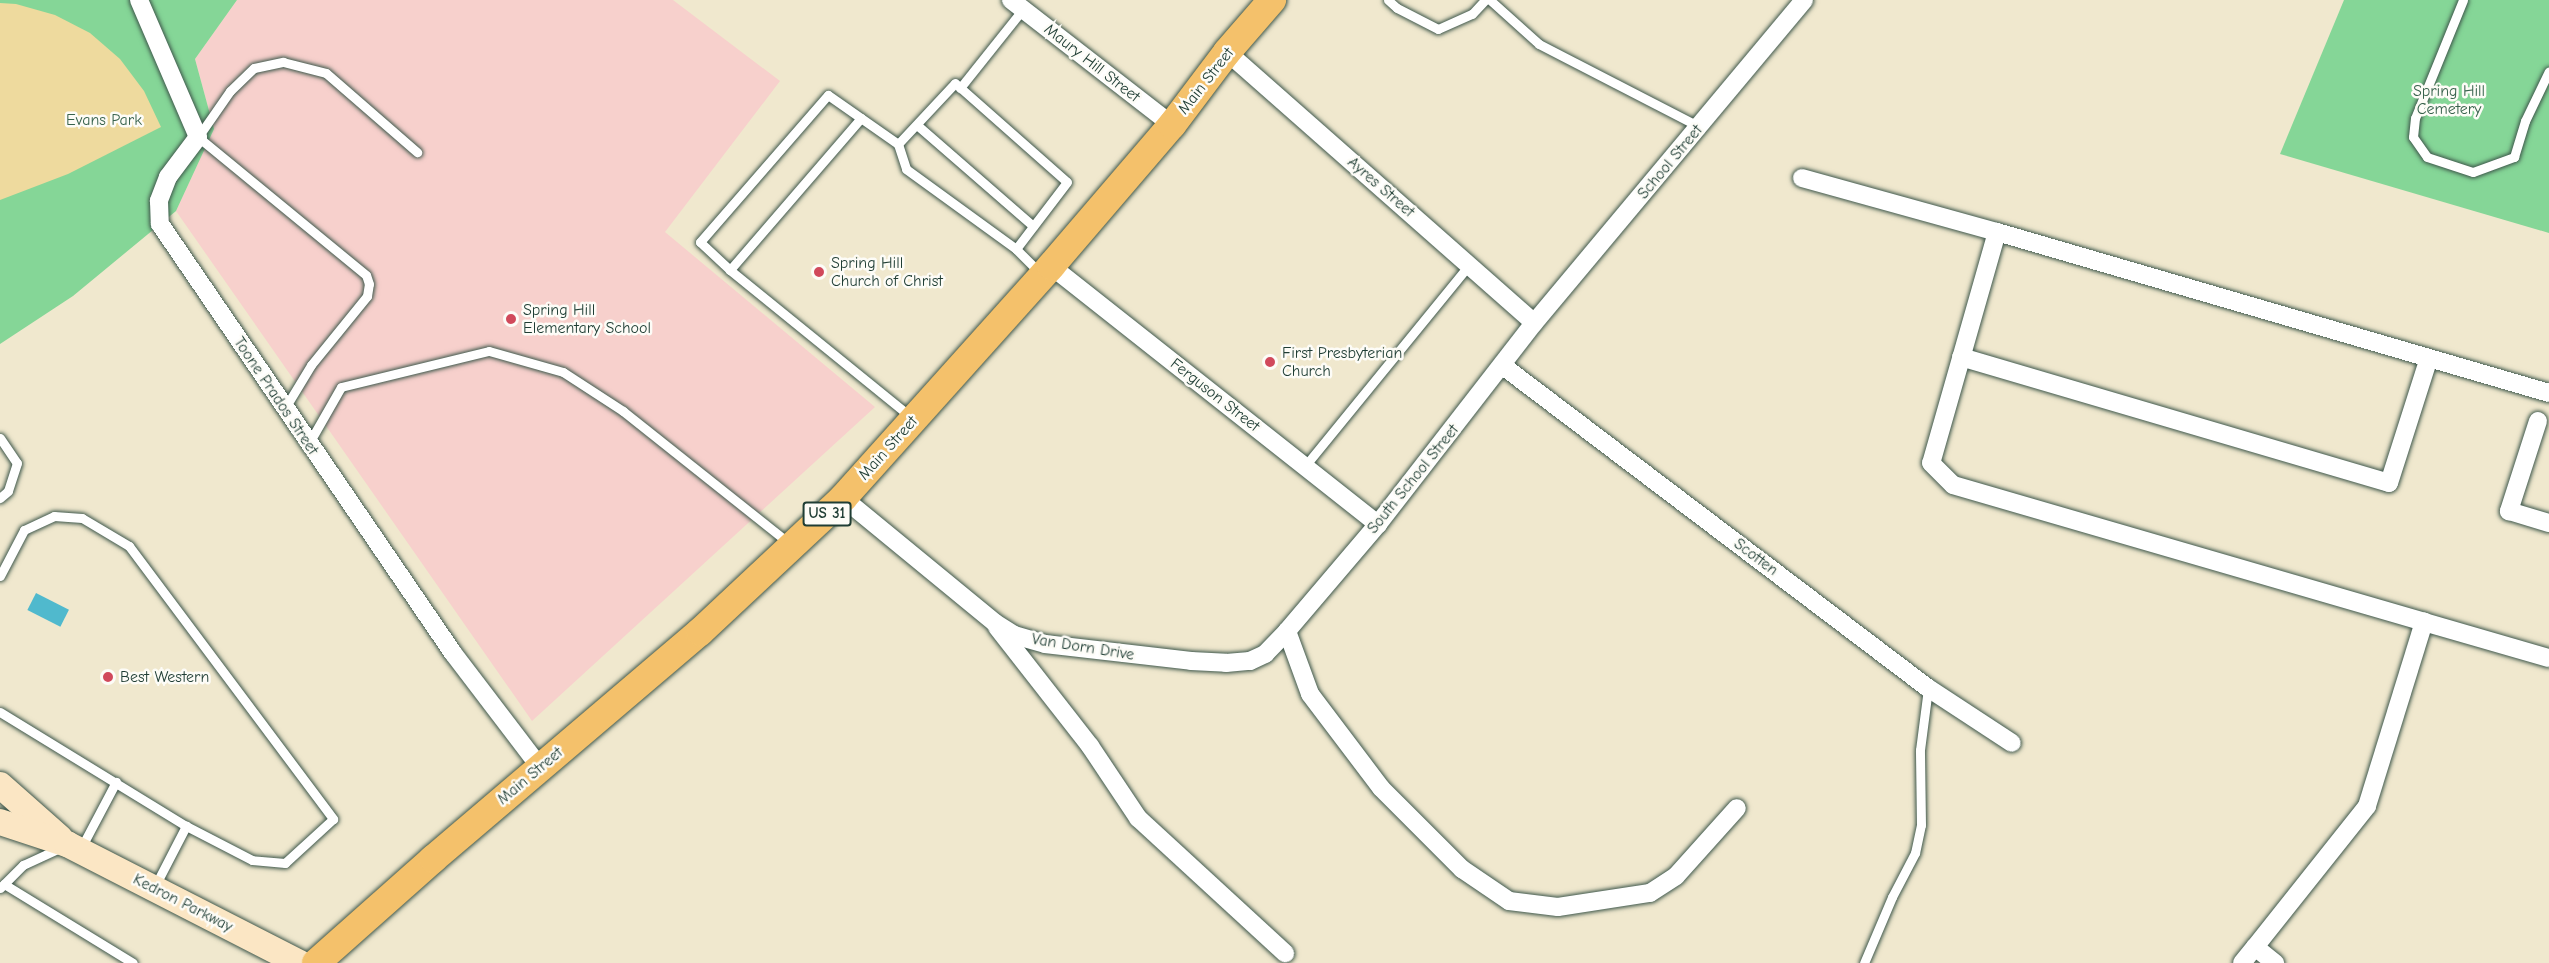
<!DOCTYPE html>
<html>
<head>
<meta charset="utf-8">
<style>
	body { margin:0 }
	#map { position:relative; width:2549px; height:963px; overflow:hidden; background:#f0e8ce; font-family:"Comic Neue",sans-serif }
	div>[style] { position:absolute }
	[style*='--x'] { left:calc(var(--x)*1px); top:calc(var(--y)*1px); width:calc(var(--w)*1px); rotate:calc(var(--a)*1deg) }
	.built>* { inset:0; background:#f7d0cc }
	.green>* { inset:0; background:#85d697 }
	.sand>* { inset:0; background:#eeda9e }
	.water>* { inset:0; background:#50b9cd; transform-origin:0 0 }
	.roads { filter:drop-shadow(0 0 2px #3e574b) drop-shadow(0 0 2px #3e574b) }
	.lane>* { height:9px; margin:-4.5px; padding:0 4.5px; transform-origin:4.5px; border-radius:4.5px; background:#fff }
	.street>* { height:18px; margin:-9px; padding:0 9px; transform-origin:9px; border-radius:9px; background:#fff }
	.secondary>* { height:26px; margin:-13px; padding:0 13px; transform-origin:13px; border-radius:13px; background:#fbe6c4 }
	.primary>* { height:28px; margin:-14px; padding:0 14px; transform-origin:14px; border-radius:14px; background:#f4c16b }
	.dots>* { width:16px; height:16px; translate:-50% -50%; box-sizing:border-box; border:3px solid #fdfcf7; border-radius:50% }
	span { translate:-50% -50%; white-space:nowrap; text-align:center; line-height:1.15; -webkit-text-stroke:5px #fdfcf7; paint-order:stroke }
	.shield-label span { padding:2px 4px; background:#fdfcf7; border:2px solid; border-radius:4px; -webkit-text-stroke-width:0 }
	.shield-label { font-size:15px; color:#1f3d34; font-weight:700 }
	.street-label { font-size:16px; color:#1f3d34 }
	.park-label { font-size:16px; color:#38634d }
	.poi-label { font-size:16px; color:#1f3d34 }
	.left { translate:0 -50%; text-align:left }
</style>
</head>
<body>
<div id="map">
	<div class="built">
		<i style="clip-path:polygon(237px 0,673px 0,780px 81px,665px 232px,875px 407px,532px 721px,176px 211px,214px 129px,195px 59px)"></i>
	</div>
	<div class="green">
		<i style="clip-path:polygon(0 0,237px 0,195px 59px,214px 129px,176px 211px,73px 296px,0 344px)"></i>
		<i style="clip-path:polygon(2344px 0,2549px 0,2549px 233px,2280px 154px)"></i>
	</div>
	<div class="sand">
		<i style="clip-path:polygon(0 3px,16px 4px,55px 15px,90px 33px,120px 59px,144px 91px,161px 127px,68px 174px,0 200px)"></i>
	</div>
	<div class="water">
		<i style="left:36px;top:593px;width:37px;height:19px;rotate:27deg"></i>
	</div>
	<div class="roads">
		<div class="lane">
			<i style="--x:1388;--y:0;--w:12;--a:42"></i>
			<i style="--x:1397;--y:8;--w:46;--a:27.1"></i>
			<i style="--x:1438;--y:29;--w:37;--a:-24"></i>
			<i style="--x:1472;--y:14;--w:19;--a:-47"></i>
			<i style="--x:1490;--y:0;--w:66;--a:41.9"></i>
			<i style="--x:1539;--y:44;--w:181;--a:27.3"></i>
			<i style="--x:2463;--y:0;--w:127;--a:112.1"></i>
			<i style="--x:2415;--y:118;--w:19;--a:96"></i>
			<i style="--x:2413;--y:137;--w:24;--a:55"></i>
			<i style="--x:2427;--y:157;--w:48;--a:18.1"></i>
			<i style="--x:2473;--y:172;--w:44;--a:-20.1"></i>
			<i style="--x:2514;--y:157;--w:38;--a:-73"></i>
			<i style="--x:2525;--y:121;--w:55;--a:-64.4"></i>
			<i style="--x:960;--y:88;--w:101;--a:-51.4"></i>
			<i style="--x:861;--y:118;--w:201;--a:130.8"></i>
			<i style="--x:730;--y:270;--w:41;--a:-137"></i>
			<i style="--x:700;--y:242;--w:195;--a:-49"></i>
			<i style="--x:828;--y:95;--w:85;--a:35"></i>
			<i style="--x:898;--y:144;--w:83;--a:-46.9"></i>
			<i style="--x:955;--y:83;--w:149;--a:41.5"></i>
			<i style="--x:1067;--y:182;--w:84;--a:127.3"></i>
			<i style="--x:917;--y:125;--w:154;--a:41"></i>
			<i style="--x:898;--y:144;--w:26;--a:72"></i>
			<i style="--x:906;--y:169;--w:136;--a:36"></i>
			<i style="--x:1016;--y:249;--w:34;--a:45"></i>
			<i style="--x:730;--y:270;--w:235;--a:39.1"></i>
			<i style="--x:285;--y:408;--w:50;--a:-58.8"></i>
			<i style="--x:311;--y:365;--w:89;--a:-50.9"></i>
			<i style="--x:367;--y:296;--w:12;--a:-81"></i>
			<i style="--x:369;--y:284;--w:9;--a:-108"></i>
			<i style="--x:366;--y:275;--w:217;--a:-140.6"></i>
			<i style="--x:198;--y:137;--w:56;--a:-55.2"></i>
			<i style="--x:230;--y:91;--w:33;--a:-44"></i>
			<i style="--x:254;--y:68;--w:30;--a:-12"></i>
			<i style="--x:283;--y:62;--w:44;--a:14.3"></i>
			<i style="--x:326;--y:73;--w:121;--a:41"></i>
			<i style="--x:0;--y:438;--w:30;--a:56"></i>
			<i style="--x:17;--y:463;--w:29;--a:108"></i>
			<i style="--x:8;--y:491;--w:11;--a:139"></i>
			<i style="--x:309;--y:443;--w:64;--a:-60.3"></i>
			<i style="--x:341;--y:387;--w:152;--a:-13.7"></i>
			<i style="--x:489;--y:351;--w:77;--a:15.8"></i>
			<i style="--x:563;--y:372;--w:72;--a:33"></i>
			<i style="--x:623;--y:411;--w:213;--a:38.5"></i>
			<i style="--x:1305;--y:466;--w:259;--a:-50.8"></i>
			<i style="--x:0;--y:576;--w:52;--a:-62.4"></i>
			<i style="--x:24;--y:530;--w:33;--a:-25"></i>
			<i style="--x:54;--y:516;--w:28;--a:4"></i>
			<i style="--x:82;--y:518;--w:55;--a:30.8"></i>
			<i style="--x:129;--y:546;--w:341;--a:53.2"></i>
			<i style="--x:333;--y:819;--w:65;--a:137.5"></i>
			<i style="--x:285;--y:863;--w:33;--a:-175"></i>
			<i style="--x:252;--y:860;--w:74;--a:-152.7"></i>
			<i style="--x:186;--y:826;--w:218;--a:-148.5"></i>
			<i style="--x:81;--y:848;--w:75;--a:-62.1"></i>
			<i style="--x:4;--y:884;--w:151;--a:31.5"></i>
			<i style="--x:155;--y:886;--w:68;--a:-62.7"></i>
			<i style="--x:0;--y:888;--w:33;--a:-45"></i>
			<i style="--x:23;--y:865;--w:43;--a:-24.8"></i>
			<i style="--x:1864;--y:963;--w:72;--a:-67"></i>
			<i style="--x:1892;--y:897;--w:50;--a:-62.4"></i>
			<i style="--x:1915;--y:853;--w:29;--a:-78"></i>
			<i style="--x:1921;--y:825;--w:75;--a:-90.8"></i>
			<i style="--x:1920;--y:750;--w:63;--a:-82.6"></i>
		</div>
		<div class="street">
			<i style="--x:139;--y:0;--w:149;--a:66.7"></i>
			<i style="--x:198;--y:137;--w:50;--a:126.9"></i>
			<i style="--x:168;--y:177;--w:26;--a:111"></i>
			<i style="--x:159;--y:201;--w:23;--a:88"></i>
			<i style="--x:160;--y:224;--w:520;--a:55.67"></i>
			<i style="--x:453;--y:653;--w:143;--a:52.7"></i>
			<i style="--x:1011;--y:0;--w:204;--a:37.8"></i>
			<i style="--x:1227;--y:52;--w:409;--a:41.4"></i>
			<i style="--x:1802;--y:178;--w:202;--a:15.5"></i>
			<i style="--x:1997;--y:232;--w:575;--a:16.26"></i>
			<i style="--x:1997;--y:232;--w:240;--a:105.9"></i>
			<i style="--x:1931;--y:463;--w:31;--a:45"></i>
			<i style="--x:1953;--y:485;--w:491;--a:16.2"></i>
			<i style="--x:1051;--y:266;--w:417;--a:38.3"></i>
			<i style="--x:1961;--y:357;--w:446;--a:16.4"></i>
			<i style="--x:2389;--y:483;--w:131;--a:-72.3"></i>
			<i style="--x:1503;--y:366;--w:533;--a:37.15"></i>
			<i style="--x:1928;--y:688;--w:100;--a:33.2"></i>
			<i style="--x:2538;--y:421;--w:95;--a:107.9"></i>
			<i style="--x:2509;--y:511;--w:42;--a:16.7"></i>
			<i style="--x:843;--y:498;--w:197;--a:39.4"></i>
			<i style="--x:995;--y:623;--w:22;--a:32"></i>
			<i style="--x:1014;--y:635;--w:32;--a:16"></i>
			<i style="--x:1045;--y:644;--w:147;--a:6.6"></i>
			<i style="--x:1191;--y:661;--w:35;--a:3"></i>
			<i style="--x:1226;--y:663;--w:24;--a:-5"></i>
			<i style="--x:1250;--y:661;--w:17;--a:-25"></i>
			<i style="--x:1265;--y:654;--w:32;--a:-46"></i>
			<i style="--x:1287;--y:631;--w:140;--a:-49.6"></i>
			<i style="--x:1378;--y:524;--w:254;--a:-52.2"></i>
			<i style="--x:1534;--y:323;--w:421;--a:-50.1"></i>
			<i style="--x:997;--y:627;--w:151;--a:52"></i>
			<i style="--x:1090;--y:746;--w:87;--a:56.3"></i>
			<i style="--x:1138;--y:818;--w:200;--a:42.6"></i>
			<i style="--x:1287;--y:631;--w:67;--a:69.9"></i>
			<i style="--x:1310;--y:694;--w:118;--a:52.9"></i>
			<i style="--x:1381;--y:788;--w:115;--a:45"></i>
			<i style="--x:1462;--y:869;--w:57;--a:34.2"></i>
			<i style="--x:1509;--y:901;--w:49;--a:7"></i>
			<i style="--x:1558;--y:907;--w:93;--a:-8.7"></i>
			<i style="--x:1650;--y:893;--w:31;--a:-33"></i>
			<i style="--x:1676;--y:876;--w:91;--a:-48.1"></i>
			<i style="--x:2255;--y:947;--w:180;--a:-51.5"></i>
			<i style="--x:2367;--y:806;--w:193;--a:-72.8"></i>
			<i style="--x:2424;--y:622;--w:130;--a:16.1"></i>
			<i style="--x:2242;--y:963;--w:21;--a:-51"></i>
			<i style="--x:2255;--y:947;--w:26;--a:39"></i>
		</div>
		<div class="secondary">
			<i style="--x:0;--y:785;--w:80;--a:41.5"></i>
			<i style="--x:0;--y:822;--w:71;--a:18.2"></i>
			<i style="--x:67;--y:844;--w:262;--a:27.1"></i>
		</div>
		<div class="primary">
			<i style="--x:316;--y:963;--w:157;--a:-41.6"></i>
			<i style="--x:433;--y:859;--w:350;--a:-40.4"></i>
			<i style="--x:700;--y:632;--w:196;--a:-43.1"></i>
			<i style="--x:843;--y:498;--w:312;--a:-48.1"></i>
			<i style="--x:1051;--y:266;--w:186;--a:-49.4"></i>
			<i style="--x:1172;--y:125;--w:91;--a:-53"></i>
			<i style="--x:1227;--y:52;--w:69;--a:-49.1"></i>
		</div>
	</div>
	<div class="dots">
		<i style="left:819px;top:272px;background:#d1495b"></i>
		<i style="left:511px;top:319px;background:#d1495b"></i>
		<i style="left:1270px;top:362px;background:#d1495b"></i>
		<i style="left:108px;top:677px;background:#d1495b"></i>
	</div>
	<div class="shield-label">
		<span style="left:827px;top:514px">US 31</span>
	</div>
	<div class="street-label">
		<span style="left:1092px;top:63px;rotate:38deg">Maury Hill Street</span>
		<span style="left:1206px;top:81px;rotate:-52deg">Main Street</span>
		<span style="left:1670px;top:162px;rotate:-50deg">School Street</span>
		<span style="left:1381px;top:187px;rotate:41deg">Ayres Street</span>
		<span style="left:1215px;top:395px;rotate:38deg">Ferguson Street</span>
		<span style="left:276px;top:396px;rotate:56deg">Toone Prados Street</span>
		<span style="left:888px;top:448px;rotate:-48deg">Main Street</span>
		<span style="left:1413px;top:479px;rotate:-51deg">South School Street</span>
		<span style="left:1756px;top:557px;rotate:37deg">Scotten</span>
		<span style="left:1083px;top:647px;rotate:9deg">Van Dorn Drive</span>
		<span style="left:530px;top:776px;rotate:-40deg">Main Street</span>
		<span style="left:183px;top:903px;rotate:27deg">Kedron Parkway</span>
	</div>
	<div class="park-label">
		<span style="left:2449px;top:100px">Spring Hill<br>Cemetery</span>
		<span style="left:104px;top:120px">Evans Park</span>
	</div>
	<div class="poi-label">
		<span class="left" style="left:831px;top:272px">Spring Hill<br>Church of Christ</span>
		<span class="left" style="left:523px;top:319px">Spring Hill<br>Elementary School</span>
		<span class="left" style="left:1282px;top:362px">First Presbyterian<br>Church</span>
		<span class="left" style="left:120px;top:677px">Best Western</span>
	</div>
</div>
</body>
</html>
